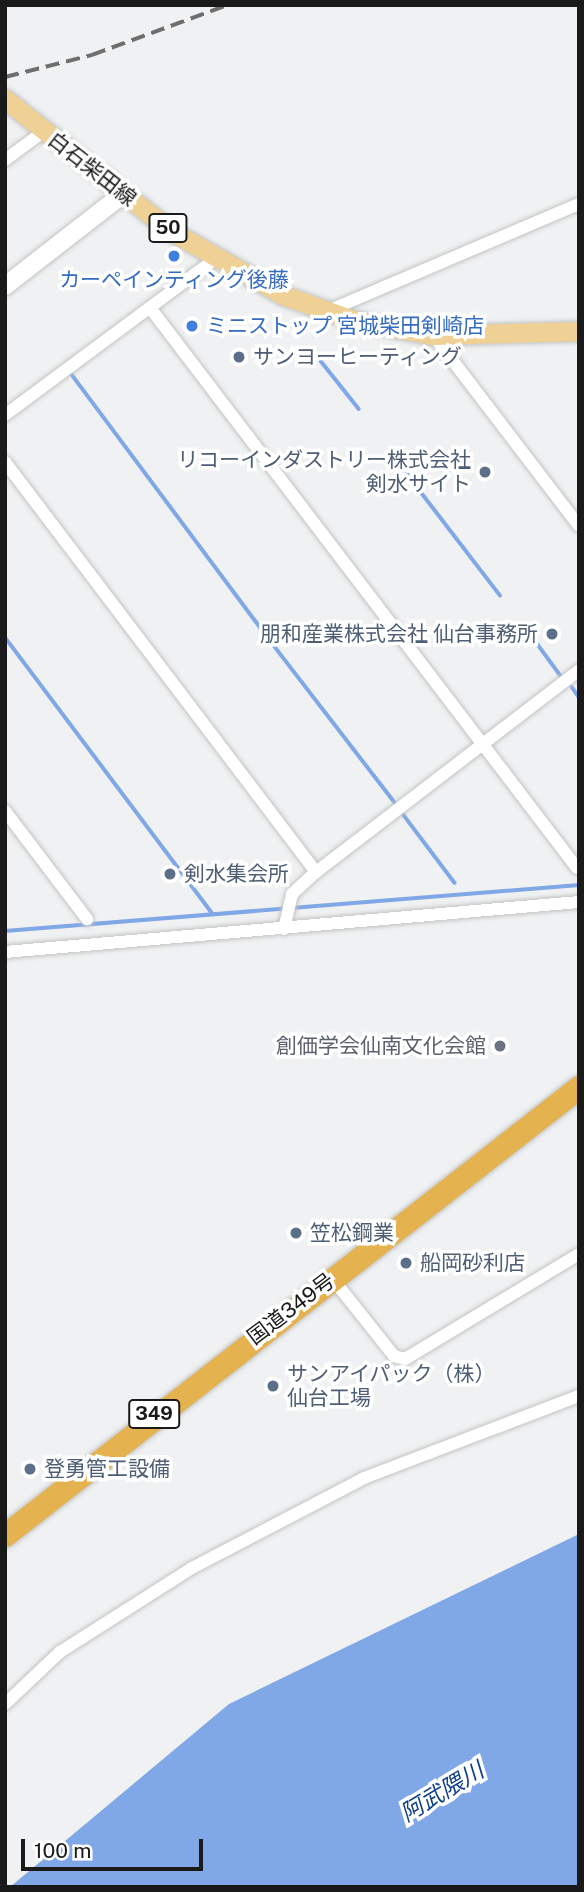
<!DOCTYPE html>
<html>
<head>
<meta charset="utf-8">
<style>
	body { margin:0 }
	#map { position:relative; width:584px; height:1892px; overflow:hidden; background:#f0f1f2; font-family:"Public Sans","Noto Sans JP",sans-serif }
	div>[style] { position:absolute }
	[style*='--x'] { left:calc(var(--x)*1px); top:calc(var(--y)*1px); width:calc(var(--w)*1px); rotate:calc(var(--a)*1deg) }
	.water>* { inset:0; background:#80a7e6 }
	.stream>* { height:3.5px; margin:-1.75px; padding:0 1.75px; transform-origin:1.75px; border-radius:1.75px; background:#80a7e6 }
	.roads { filter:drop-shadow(0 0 2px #c3c4c4) drop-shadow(0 0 2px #c3c4c4) }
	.street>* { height:12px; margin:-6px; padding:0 6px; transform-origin:6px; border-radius:6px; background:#fff }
	.secondary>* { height:18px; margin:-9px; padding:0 9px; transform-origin:9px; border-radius:9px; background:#fff }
	.primary>* { height:19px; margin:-9.5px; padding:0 9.5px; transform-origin:9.5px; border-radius:9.5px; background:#efd196 }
	.highway>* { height:23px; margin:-11.5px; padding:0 11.5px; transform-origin:11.5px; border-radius:11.5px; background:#e5b250 }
	.rail>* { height:3.5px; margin-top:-1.75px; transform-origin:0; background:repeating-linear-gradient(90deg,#6e6e6f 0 14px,transparent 0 21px) }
	.dots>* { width:19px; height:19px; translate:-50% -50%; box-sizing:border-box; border:4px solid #fff; border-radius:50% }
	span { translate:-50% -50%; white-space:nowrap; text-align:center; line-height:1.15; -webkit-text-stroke:7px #fff; paint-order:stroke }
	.shield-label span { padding:2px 5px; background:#fff; border:2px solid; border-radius:5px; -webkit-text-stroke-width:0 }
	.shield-label { font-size:19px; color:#1a1a1a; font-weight:700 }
	.street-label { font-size:21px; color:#1a1a1a }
	.shop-label { font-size:21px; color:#366cbe }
	.left { translate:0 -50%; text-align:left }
	.service-label { font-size:21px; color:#4e5e75 }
	.right { translate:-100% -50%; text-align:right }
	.worship-label { font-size:21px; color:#5b616d }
	.water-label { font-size:23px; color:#104089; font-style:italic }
	.frame { position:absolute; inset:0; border:7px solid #1a1a1a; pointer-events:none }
	.scale { position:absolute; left:21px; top:1839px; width:182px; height:32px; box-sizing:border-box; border:4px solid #1a1a1a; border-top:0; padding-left:9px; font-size:21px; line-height:24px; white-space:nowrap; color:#1a1a1a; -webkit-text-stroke:5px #fff; paint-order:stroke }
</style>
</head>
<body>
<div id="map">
	<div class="water">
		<i style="clip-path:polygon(579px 1534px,579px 1887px,10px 1887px,229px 1704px)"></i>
	</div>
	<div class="stream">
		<i style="--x:321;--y:361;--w:61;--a:51.6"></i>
		<i style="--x:70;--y:372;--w:319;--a:53.3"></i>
		<i style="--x:401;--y:466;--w:163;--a:52.5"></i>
		<i style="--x:5;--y:637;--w:346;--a:53.1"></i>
		<i style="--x:536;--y:642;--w:42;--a:53.7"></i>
		<i style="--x:272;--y:643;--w:202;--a:52.4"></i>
		<i style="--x:572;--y:687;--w:12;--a:55"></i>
		<i style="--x:403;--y:814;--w:86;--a:53"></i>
		<i style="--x:5;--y:931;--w:576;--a:-4.58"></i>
	</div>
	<div class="roads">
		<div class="street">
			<i style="--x:5;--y:160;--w:49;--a:-36.6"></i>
			<i style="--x:151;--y:309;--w:703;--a:52.69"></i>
			<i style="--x:328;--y:311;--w:273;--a:-23.1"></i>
			<i style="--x:433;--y:335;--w:240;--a:52.6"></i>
			<i style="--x:5;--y:415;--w:260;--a:-36.6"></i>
			<i style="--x:5;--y:462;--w:515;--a:52.82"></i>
			<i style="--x:5;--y:811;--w:136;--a:52.8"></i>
			<i style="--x:284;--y:929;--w:36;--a:-77"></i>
			<i style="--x:292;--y:894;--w:33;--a:-43"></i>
			<i style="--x:316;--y:872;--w:332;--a:-37.5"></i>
			<i style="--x:5;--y:952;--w:576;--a:-4.98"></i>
			<i style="--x:332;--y:1278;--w:100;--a:51.5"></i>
			<i style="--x:394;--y:1356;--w:11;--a:15"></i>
			<i style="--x:405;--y:1359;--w:203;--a:-31.1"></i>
			<i style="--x:5;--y:1704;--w:76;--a:-43.4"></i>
			<i style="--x:60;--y:1652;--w:156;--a:-32.5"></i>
			<i style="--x:192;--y:1568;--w:194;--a:-27.6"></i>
			<i style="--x:364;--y:1478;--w:230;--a:-20.9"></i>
		</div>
		<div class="secondary">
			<i style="--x:5;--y:286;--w:150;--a:-37.9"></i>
		</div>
		<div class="primary">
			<i style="--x:5;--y:99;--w:212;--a:38.5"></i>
			<i style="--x:171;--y:231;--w:129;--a:29.7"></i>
			<i style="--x:283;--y:295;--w:77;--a:19.6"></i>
			<i style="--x:356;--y:321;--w:78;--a:10.3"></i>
			<i style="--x:433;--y:335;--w:146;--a:-1.6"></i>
		</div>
		<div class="highway">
			<i style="--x:5;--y:1535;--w:728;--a:-37.97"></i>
		</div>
	</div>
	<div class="rail">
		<i style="--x:5;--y:77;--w:90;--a:-14.2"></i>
		<i style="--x:92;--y:55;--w:144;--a:-20.3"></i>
	</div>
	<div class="dots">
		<i style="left:174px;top:256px;background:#3f7fe0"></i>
		<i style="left:192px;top:326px;background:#3f7fe0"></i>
		<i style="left:239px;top:357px;background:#5c6f8a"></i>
		<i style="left:485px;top:472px;background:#5c6f8a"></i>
		<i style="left:552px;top:634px;background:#5c6f8a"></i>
		<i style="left:170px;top:874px;background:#5c6f8a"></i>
		<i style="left:500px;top:1046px;background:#6b7280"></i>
		<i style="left:296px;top:1233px;background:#5c6f8a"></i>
		<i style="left:406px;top:1263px;background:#5c6f8a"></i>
		<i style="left:273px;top:1386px;background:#5c6f8a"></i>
		<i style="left:30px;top:1469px;background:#5c6f8a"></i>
	</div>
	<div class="shield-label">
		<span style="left:168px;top:228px">50</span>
		<span style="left:154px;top:1414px">349</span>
	</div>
	<div class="street-label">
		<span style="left:92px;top:169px;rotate:38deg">白石柴田線</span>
		<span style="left:291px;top:1309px;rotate:-37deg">国道349号</span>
	</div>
	<div class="shop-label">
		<span style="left:174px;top:280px">カーペインティング後藤</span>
		<span class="left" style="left:206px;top:326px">ミニストップ 宮城柴田剣崎店</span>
	</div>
	<div class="service-label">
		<span class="left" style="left:253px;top:357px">サンヨーヒーティング</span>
		<span class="right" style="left:471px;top:472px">リコーインダストリー株式会社<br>剣水サイト</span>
		<span class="right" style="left:538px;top:634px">朋和産業株式会社 仙台事務所</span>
		<span class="left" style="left:184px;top:874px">剣水集会所</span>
		<span class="left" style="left:310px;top:1233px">笠松鋼業</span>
		<span class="left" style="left:420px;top:1263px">船岡砂利店</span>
		<span class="left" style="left:287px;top:1386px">サンアイパック（株）<br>仙台工場</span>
		<span class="left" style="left:44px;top:1469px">登勇管工設備</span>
	</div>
	<div class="worship-label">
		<span class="right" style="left:486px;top:1046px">創価学会仙南文化会館</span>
	</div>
	<div class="water-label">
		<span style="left:442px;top:1792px;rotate:-31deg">阿武隈川</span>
	</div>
	<div class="frame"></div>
	<div class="scale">100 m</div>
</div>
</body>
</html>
